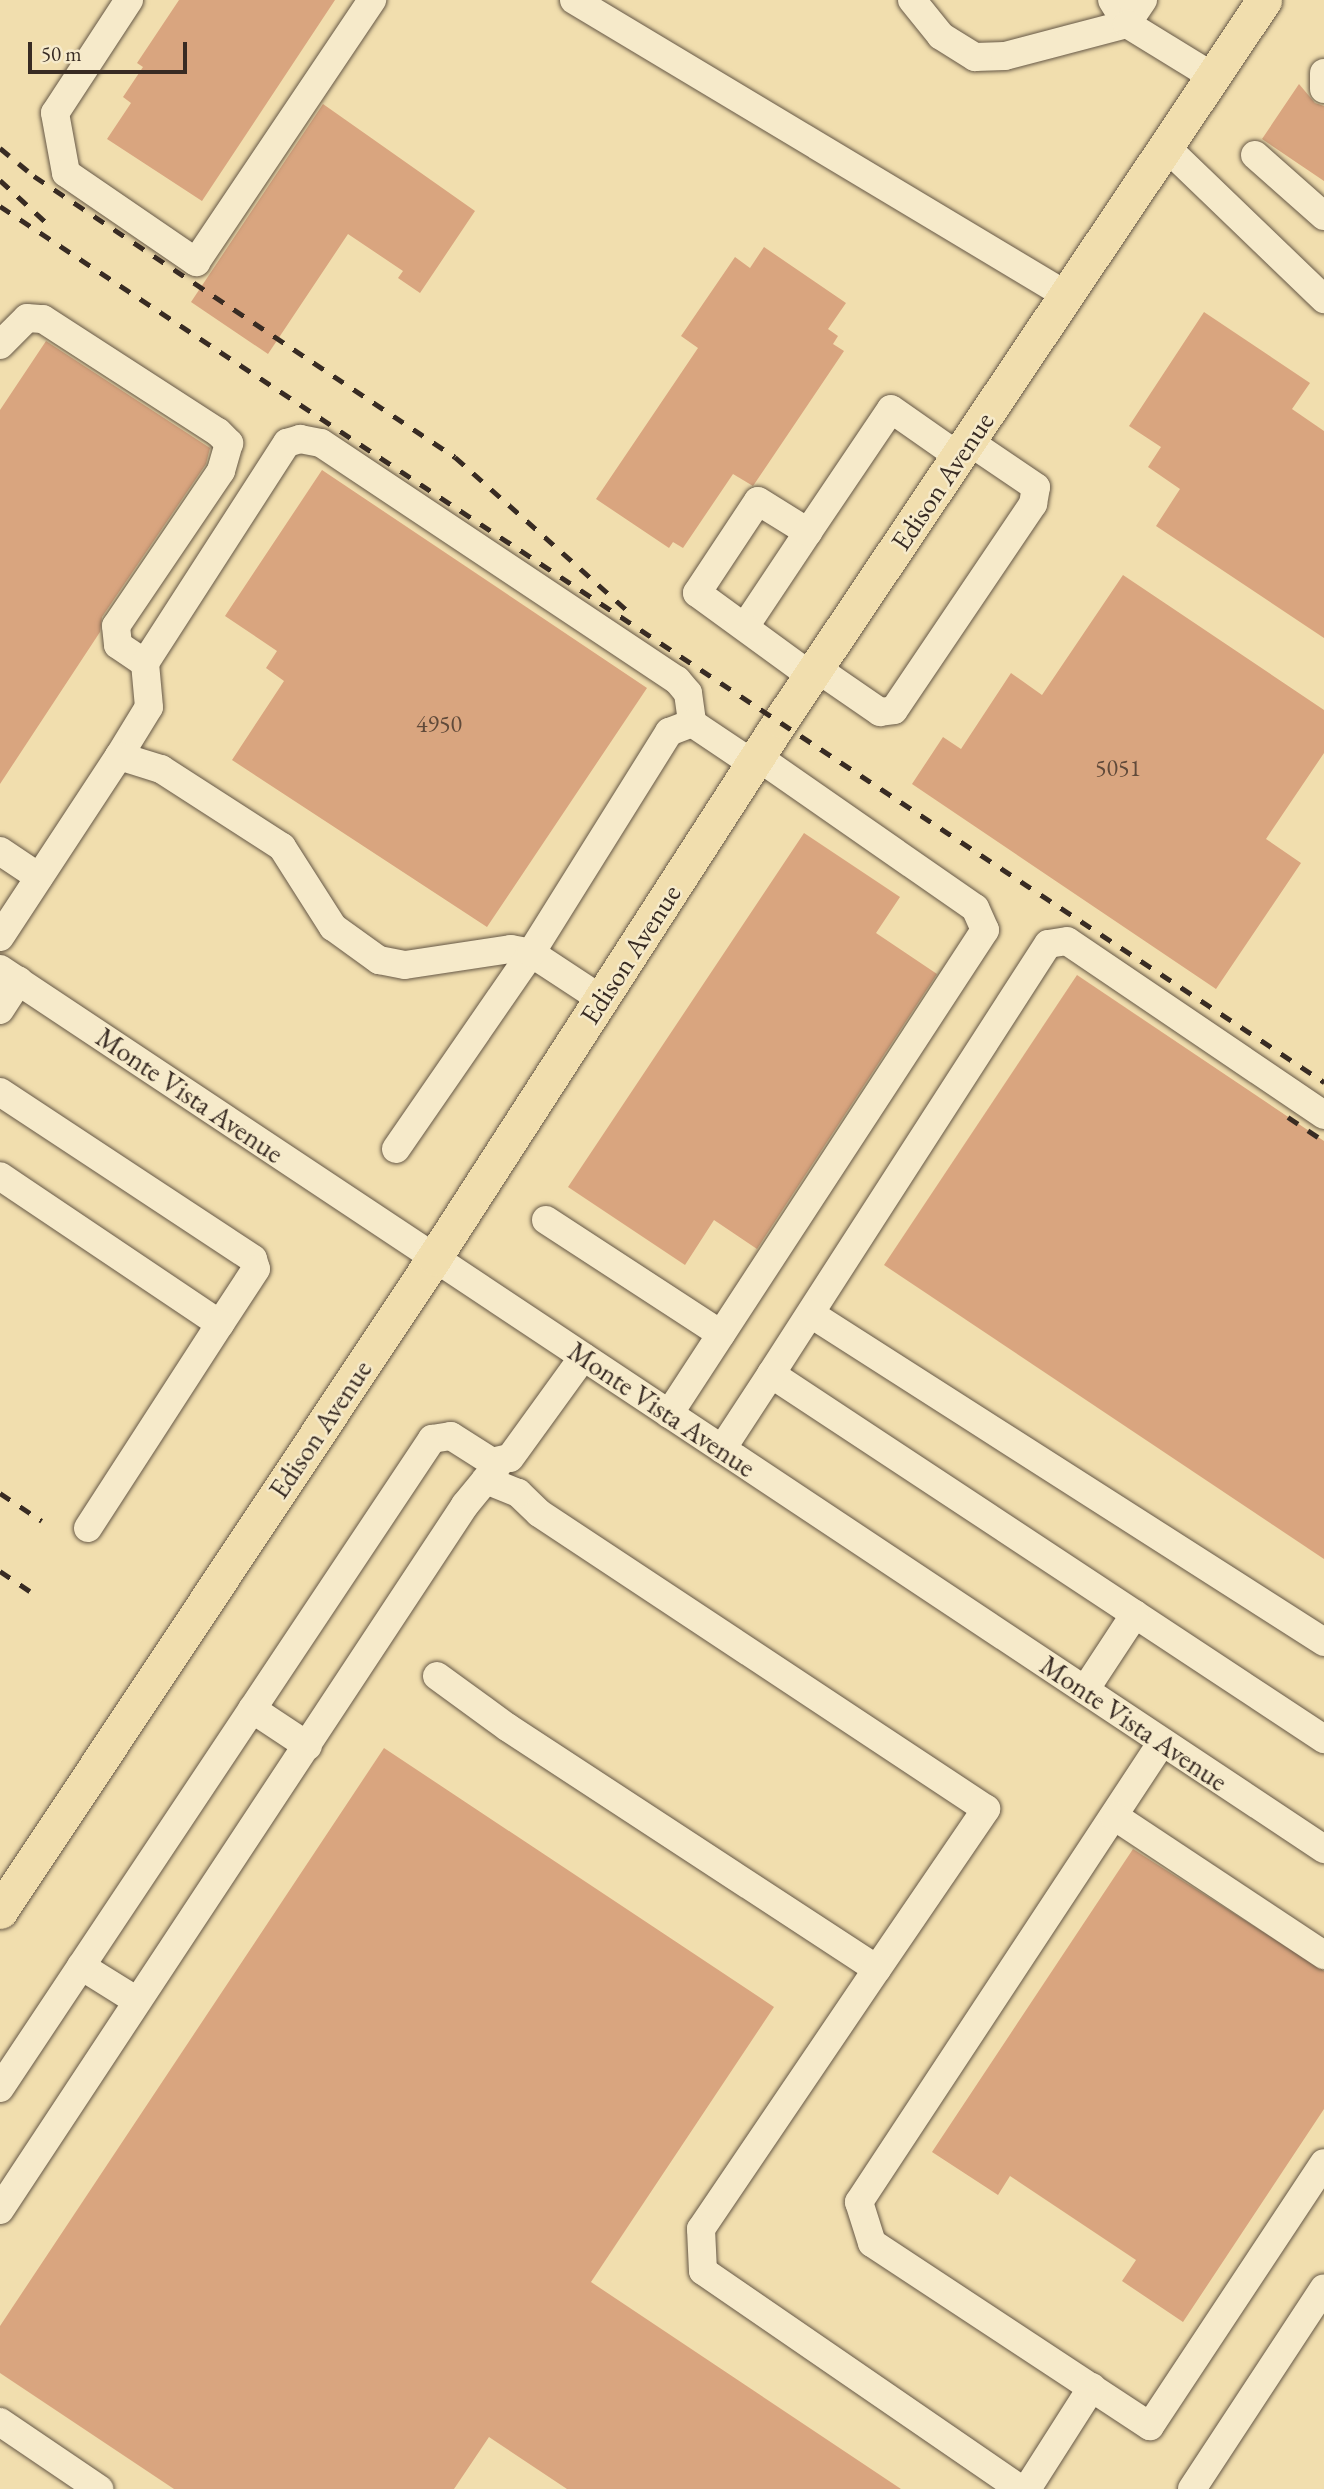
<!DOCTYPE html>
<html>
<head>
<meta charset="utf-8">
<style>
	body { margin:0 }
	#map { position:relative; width:1324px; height:2489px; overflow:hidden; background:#f1deae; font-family:"EB Garamond",serif }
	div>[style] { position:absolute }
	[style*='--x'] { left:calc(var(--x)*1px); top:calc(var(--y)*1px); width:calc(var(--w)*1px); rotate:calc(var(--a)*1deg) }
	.building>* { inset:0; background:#d9a57f }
	.roads { filter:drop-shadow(0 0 2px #665846) drop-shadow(0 0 2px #665846) }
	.minor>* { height:28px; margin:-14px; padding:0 14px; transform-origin:14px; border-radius:14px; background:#f6eaca }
	.major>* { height:35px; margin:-17.5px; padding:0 17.5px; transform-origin:17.5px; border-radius:17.5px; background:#f1deae }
	.rail>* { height:5px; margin-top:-2.5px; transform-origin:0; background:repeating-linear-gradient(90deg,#382b23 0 12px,transparent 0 24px) }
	span { translate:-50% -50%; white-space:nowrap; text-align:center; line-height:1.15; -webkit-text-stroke:5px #f6eaca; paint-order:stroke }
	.number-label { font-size:24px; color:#604a3a }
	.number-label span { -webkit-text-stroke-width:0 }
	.street-label { font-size:28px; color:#382b23 }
	.scale { position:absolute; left:28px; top:42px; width:159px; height:32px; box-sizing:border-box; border:4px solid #382b23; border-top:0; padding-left:9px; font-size:21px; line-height:24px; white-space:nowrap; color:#382b23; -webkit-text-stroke:5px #f6eaca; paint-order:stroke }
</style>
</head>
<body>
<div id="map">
	<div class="building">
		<i style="clip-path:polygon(179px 0,335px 0,202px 201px,107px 139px,131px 103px,123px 97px,143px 67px,137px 63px)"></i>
		<i style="clip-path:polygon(1299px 84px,1315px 103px,1324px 106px,1324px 181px,1262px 139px)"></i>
		<i style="clip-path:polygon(323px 104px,475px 211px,420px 293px,398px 278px,403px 271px,348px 234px,268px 354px,191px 302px)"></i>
		<i style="clip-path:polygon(764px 247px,846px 303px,828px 329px,838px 336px,833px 344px,844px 351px,753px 486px,733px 474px,683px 548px,673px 542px,669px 548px,596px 499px,698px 348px,681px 336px,735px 257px,750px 268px)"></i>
		<i style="clip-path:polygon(1204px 312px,1310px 383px,1292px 409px,1324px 431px,1324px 638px,1156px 526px,1180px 489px,1148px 467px,1161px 447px,1129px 426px)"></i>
		<i style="clip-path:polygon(46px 341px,210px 448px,206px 464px,102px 617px,100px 632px,0 784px,0 410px)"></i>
		<i style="clip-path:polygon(322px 470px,647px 688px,487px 927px,232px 760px,284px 681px,266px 668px,277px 651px,225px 616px)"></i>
		<i style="clip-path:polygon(1123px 575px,1324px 710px,1324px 753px,1266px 839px,1301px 863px,1216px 989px,912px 784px,943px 737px,961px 749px,1011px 673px,1042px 695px)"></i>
		<i style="clip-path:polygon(804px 833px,900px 897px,876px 933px,937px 974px,757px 1249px,714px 1220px,685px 1265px,568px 1187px)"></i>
		<i style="clip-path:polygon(1077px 975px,1324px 1141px,1324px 1559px,884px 1265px)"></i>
		<i style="clip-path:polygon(384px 1748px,774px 2007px,591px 2282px,901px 2489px,567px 2489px,489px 2437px,454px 2489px,174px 2489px,0 2373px,0 2326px)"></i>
		<i style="clip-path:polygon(1133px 1849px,1324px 1971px,1324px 2109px,1183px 2322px,1122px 2281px,1136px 2260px,1010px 2176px,998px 2195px,932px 2152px)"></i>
	</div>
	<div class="roads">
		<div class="minor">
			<i style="--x:129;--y:0;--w:135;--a:123.2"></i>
			<i style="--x:55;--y:113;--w:61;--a:79.6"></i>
			<i style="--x:66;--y:173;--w:158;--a:34.4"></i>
			<i style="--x:196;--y:262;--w:316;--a:-56.1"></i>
			<i style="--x:574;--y:0;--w:574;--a:30.95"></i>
			<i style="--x:912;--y:0;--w:46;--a:51.1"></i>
			<i style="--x:941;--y:36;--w:40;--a:32"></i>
			<i style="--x:975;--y:57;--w:30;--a:-2"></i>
			<i style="--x:1005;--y:56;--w:126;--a:-14.7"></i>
			<i style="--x:1127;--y:24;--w:28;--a:-122"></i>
			<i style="--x:1143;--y:0;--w:29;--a:124"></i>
			<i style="--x:1127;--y:24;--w:100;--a:31.5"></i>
			<i style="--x:1324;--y:73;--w:16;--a:90"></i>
			<i style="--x:1165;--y:146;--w:221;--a:43.9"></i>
			<i style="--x:1255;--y:155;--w:92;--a:41.5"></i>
			<i style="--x:0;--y:345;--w:38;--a:-45"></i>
			<i style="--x:27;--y:318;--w:16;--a:4"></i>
			<i style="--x:43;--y:319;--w:208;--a:32.9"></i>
			<i style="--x:218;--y:432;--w:16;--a:45"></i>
			<i style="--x:229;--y:443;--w:29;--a:106"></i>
			<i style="--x:221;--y:471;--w:187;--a:124.1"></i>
			<i style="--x:116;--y:626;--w:19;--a:84"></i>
			<i style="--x:118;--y:645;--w:32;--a:34"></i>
			<i style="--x:746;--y:625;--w:112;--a:-56.3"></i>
			<i style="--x:816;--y:668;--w:78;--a:34.5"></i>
			<i style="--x:880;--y:712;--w:14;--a:-8"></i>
			<i style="--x:894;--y:710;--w:249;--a:-56"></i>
			<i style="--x:1033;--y:504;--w:17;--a:-80"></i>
			<i style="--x:1036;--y:487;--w:82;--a:-145.9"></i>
			<i style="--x:811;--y:676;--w:141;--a:-143.9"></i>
			<i style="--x:697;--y:593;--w:110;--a:-56.5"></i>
			<i style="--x:758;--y:501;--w:59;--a:31.8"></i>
			<i style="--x:808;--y:532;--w:148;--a:-56"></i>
			<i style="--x:891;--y:409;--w:82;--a:35"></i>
			<i style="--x:119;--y:756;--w:57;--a:-58.5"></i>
			<i style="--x:149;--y:707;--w:44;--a:-95.2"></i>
			<i style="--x:145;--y:663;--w:262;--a:-57.2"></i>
			<i style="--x:287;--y:443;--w:14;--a:-17"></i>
			<i style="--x:300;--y:439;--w:21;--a:11"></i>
			<i style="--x:321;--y:443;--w:428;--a:33.7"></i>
			<i style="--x:677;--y:680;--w:17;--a:50"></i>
			<i style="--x:688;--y:693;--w:30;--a:82"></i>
			<i style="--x:0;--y:851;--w:47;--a:33.7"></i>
			<i style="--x:0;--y:937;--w:217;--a:-56.7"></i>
			<i style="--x:119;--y:756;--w:44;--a:17.2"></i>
			<i style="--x:161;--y:769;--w:144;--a:32.8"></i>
			<i style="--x:282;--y:847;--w:95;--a:57.5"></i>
			<i style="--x:333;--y:927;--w:57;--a:35.7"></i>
			<i style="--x:379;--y:960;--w:26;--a:11"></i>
			<i style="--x:405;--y:965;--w:107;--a:-8.6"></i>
			<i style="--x:511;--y:949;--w:20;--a:11"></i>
			<i style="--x:531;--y:953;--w:84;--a:33.3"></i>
			<i style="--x:0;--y:969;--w:1590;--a:33.61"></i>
			<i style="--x:0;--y:1010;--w:35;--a:-57"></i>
			<i style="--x:0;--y:1092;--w:303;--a:33.4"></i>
			<i style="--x:253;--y:1259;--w:10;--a:73"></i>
			<i style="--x:256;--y:1269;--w:66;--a:123.2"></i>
			<i style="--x:220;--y:1324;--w:265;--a:-146.1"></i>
			<i style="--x:1324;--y:1115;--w:310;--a:-145.9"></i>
			<i style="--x:1067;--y:941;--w:19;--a:171"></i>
			<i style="--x:1048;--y:944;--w:511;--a:122.79"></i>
			<i style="--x:771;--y:1374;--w:663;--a:33.43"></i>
			<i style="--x:396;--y:1149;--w:238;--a:-55.4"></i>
			<i style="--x:531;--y:953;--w:261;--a:-58"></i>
			<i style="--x:669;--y:732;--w:25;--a:-21"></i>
			<i style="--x:692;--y:723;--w:73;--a:33.9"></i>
			<i style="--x:546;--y:1220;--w:209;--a:33.1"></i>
			<i style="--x:811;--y:1314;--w:609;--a:32.59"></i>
			<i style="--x:669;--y:1414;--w:578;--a:-56.86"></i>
			<i style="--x:985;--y:930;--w:24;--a:-114"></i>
			<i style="--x:975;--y:908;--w:264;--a:-145.2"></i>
			<i style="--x:722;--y:1449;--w:90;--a:-56.8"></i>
			<i style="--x:88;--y:1528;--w:243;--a:-57.1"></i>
			<i style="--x:437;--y:1676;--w:87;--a:36.1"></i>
			<i style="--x:507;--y:1727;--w:442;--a:33.2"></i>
			<i style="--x:877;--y:1969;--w:194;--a:-55.7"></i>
			<i style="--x:986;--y:1809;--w:536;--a:-146.49"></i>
			<i style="--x:539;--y:1513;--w:29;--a:-136"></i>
			<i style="--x:518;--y:1493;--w:35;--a:-158"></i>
			<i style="--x:1085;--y:1690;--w:91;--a:-56.7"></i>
			<i style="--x:252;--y:1709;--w:67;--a:33.5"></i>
			<i style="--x:1162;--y:1742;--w:551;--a:123.37"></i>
			<i style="--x:859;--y:2202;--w:43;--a:72.4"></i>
			<i style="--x:872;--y:2243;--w:333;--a:33.4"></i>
			<i style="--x:1150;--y:2426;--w:315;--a:-56.5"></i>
			<i style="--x:1114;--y:1816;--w:252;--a:33.5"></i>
			<i style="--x:81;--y:1966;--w:66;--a:32"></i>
			<i style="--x:877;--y:1969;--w:314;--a:124.1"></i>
			<i style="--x:701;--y:2229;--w:42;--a:87.3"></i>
			<i style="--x:703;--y:2271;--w:385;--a:34.5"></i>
			<i style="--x:0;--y:2088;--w:780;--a:-56.35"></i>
			<i style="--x:432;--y:1439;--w:19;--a:-9"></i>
			<i style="--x:451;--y:1436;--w:49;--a:32.4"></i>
			<i style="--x:492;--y:1462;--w:18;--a:-13"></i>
			<i style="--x:510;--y:1458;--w:125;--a:-54.1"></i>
			<i style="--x:0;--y:2210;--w:845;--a:-56.59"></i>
			<i style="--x:465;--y:1505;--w:50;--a:-50.6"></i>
			<i style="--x:0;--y:2422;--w:120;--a:34.1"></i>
			<i style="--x:1027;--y:2489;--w:121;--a:-57.5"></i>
			<i style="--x:1192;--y:2489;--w:240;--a:-56.7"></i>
		</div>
		<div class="major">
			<i style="--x:0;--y:1911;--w:784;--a:-56.39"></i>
			<i style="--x:434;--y:1258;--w:640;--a:-57.18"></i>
			<i style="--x:781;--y:720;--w:867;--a:-56.14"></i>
		</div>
	</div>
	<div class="rail">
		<i style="--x:0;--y:148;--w:44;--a:39.5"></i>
		<i style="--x:34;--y:176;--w:506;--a:33.72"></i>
		<i style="--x:455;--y:457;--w:230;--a:41.7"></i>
		<i style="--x:0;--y:180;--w:67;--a:42.6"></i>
		<i style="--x:0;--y:206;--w:1588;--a:33.49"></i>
		<i style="--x:1288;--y:1117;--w:43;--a:33.7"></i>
		<i style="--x:0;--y:1493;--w:50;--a:33.7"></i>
		<i style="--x:0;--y:1571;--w:36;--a:34"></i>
	</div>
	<div class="number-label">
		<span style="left:439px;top:724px">4950</span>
		<span style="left:1118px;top:768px">5051</span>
	</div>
	<div class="street-label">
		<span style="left:942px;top:481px;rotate:-56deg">Edison Avenue</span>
		<span style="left:630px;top:954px;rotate:-57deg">Edison Avenue</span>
		<span style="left:190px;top:1095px;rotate:34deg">Monte Vista Avenue</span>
		<span style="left:662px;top:1409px;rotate:34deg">Monte Vista Avenue</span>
		<span style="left:320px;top:1429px;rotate:-56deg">Edison Avenue</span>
		<span style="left:1134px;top:1723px;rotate:34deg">Monte Vista Avenue</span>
	</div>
	<div class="scale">50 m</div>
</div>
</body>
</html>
